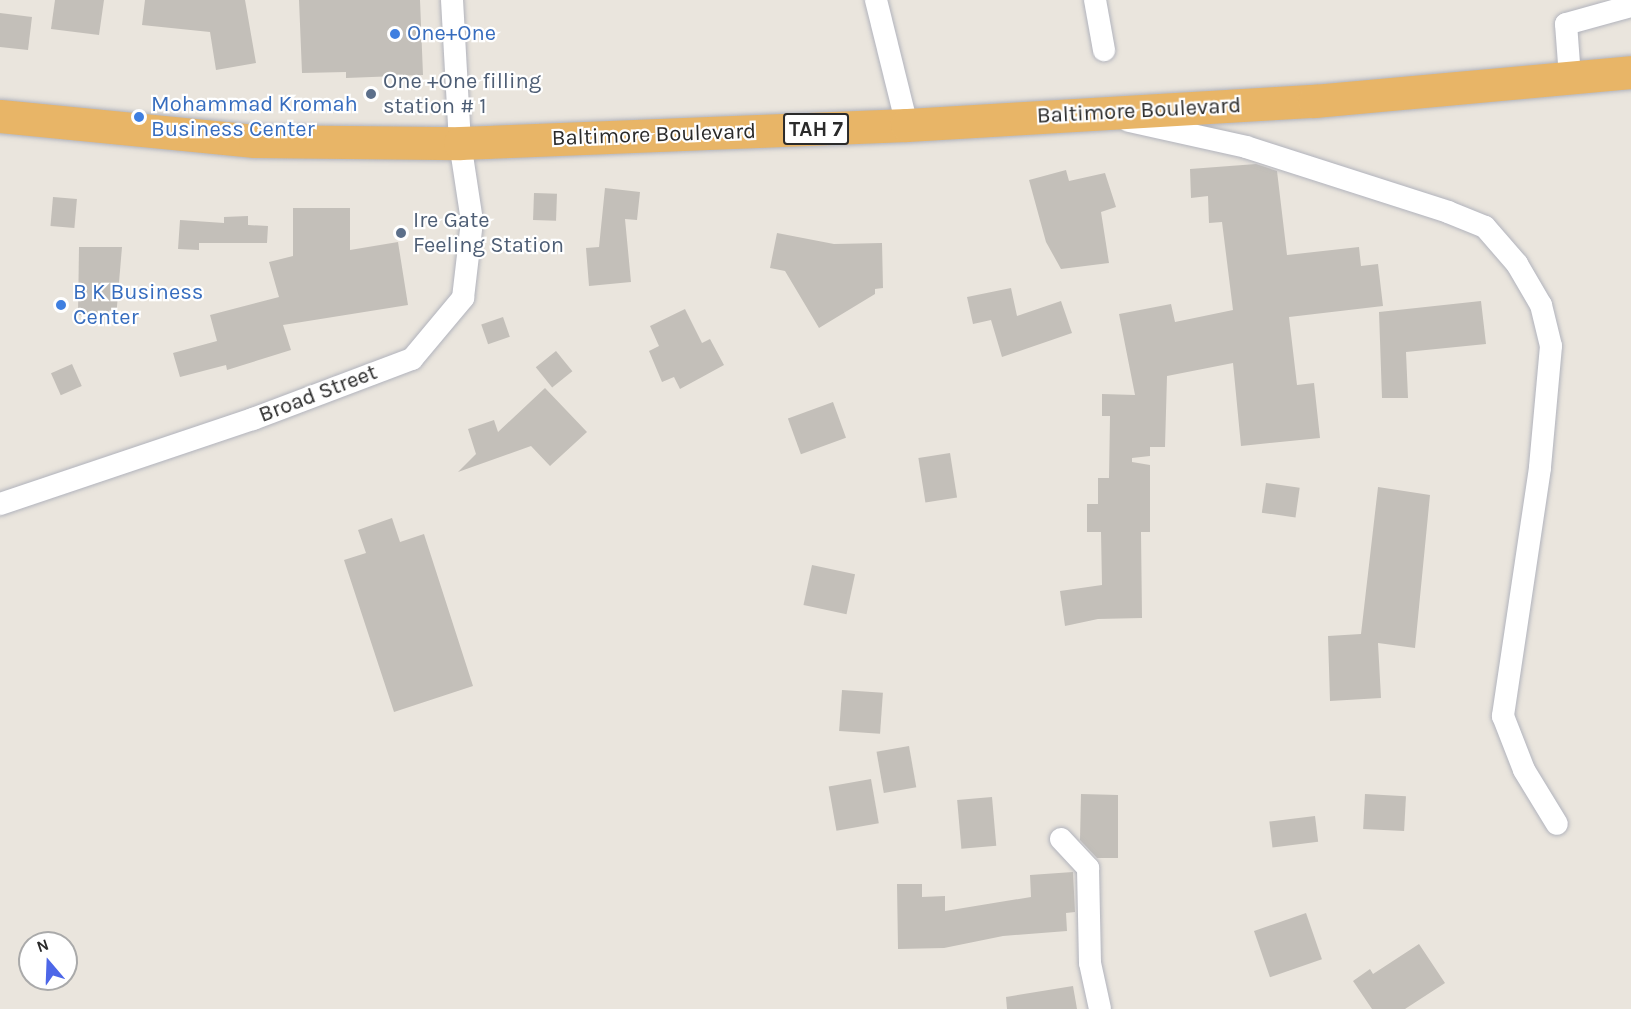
<!DOCTYPE html>
<html>
<head>
<meta charset="utf-8">
<style>
	body { margin:0 }
	#map { position:relative; width:1631px; height:1009px; overflow:hidden; background:#eae5dd; font-family:Karla,sans-serif }
	div>[style] { position:absolute }
	[style*='--x'] { left:calc(var(--x)*1px); top:calc(var(--y)*1px); width:calc(var(--w)*1px); rotate:calc(var(--a)*1deg) }
	.building>* { inset:0; background:#c3bfb9; transform-origin:0 0 }
	.roads { filter:drop-shadow(0 0 2px #b1b3bc) drop-shadow(0 0 2px #b1b3bc) }
	.minor>* { height:22px; margin:-11px; padding:0 11px; transform-origin:11px; border-radius:11px; background:#fff }
	.trunk>* { height:33px; margin:-16.5px; padding:0 16.5px; transform-origin:16.5px; border-radius:16.5px; background:#e8b567 }
	.dots>* { width:16px; height:16px; translate:-50% -50%; box-sizing:border-box; border:3px solid #fff; border-radius:50% }
	span { translate:-50% -50%; white-space:nowrap; text-align:center; line-height:1.15; -webkit-text-stroke:4.5px #fff; paint-order:stroke }
	.shield-label span { padding:2px 4px; background:#fff; border:2px solid; border-radius:4px; -webkit-text-stroke-width:0 }
	.shield-label { font-size:21px; color:#2a2a2a; font-weight:700 }
	.shop-label { font-size:22px; color:#366cbe }
	.left { translate:0 -50%; text-align:left }
	.service-label { font-size:22px; color:#4e5e75 }
	.street-label { font-size:22px; color:#2a2a2a }
	.north { position:absolute; left:18px; top:931px; width:60px; height:60px; box-sizing:border-box; background:#fff; border:2px solid #aaa; border-radius:50%; rotate:341deg; font-size:16px; font-weight:700; line-height:24px; text-align:center; color:#2a2a2a }
	.north::after { content:''; display:block; margin:auto; width:21px; height:27px; background:#4d67e8; clip-path:polygon(50% 0,100% 100%,50% 72%,0 100%) }
</style>
</head>
<body>
<div id="map">
	<div class="building">
		<i style="clip-path:polygon(55px 0,104px 0,99px 35px,51px 29px)"></i>
		<i style="clip-path:polygon(145px 0,245px 0,256px 63px,216px 70px,210px 32px,142px 25px)"></i>
		<i style="clip-path:polygon(299px 0,420px 0,423px 75px,346px 78px,346px 72px,302px 73px)"></i>
		<i style="clip-path:polygon(0 13px,32px 17px,28px 50px,0 47px)"></i>
		<i style="clip-path:polygon(1256px 164px,1277px 171px,1287px 255px,1359px 247px,1361px 266px,1378px 264px,1383px 306px,1289px 317px,1297px 385px,1314px 383px,1320px 438px,1241px 446px,1233px 363px,1167px 376px,1165px 447px,1150px 447px,1150px 456px,1132px 458px,1132px 462px,1150px 465px,1150px 532px,1141px 532px,1142px 618px,1098px 619px,1065px 626px,1060px 591px,1102px 585px,1101px 532px,1087px 532px,1087px 504px,1098px 504px,1098px 478px,1109px 478px,1110px 416px,1102px 416px,1102px 394px,1135px 395px,1119px 314px,1171px 304px,1175px 322px,1233px 310px,1222px 222px,1209px 223px,1208px 196px,1191px 198px,1190px 169px)"></i>
		<i style="clip-path:polygon(1066px 170px,1069px 181px,1105px 173px,1116px 207px,1101px 212px,1109px 263px,1061px 269px,1046px 242px,1029px 180px)"></i>
		<i style="clip-path:polygon(605px 188px,640px 192px,637px 220px,625px 219px,631px 282px,589px 286px,586px 248px,599px 247px)"></i>
		<i style="left:534px;top:193px;width:23px;height:27px;rotate:2deg"></i>
		<i style="left:53px;top:197px;width:24px;height:29px;rotate:5deg"></i>
		<i style="clip-path:polygon(293px 208px,350px 208px,350px 250px,398px 242px,408px 305px,283px 325px,291px 350px,227px 370px,226px 365px,180px 377px,173px 353px,217px 341px,210px 315px,279px 297px,269px 262px,293px 256px)"></i>
		<i style="clip-path:polygon(248px 216px,248px 225px,268px 226px,267px 243px,199px 243px,199px 250px,178px 249px,180px 220px,224px 223px,224px 217px)"></i>
		<i style="clip-path:polygon(777px 233px,834px 244px,882px 243px,883px 288px,875px 289px,875px 294px,819px 328px,785px 271px,770px 268px)"></i>
		<i style="clip-path:polygon(79px 247px,122px 247px,116px 318px,78px 315px)"></i>
		<i style="clip-path:polygon(1011px 288px,1017px 316px,1061px 301px,1072px 333px,1002px 357px,991px 320px,973px 324px,967px 297px)"></i>
		<i style="clip-path:polygon(1481px 301px,1486px 344px,1406px 352px,1408px 398px,1382px 398px,1379px 312px)"></i>
		<i style="clip-path:polygon(685px 309px,702px 343px,710px 339px,724px 365px,680px 389px,674px 377px,662px 382px,649px 351px,659px 346px,650px 326px)"></i>
		<i style="left:503px;top:317px;width:21px;height:23px;rotate:71deg"></i>
		<i style="left:556px;top:351px;width:26px;height:26px;rotate:51deg"></i>
		<i style="left:72px;top:364px;width:24px;height:23px;rotate:66deg"></i>
		<i style="clip-path:polygon(545px 388px,587px 432px,550px 466px,531px 446px,458px 472px,476px 454px,468px 429px,494px 420px,498px 432px)"></i>
		<i style="left:833px;top:402px;width:38px;height:48px;rotate:70deg"></i>
		<i style="left:950px;top:453px;width:45px;height:32px;rotate:81deg"></i>
		<i style="left:1266px;top:483px;width:34px;height:30px;rotate:8deg"></i>
		<i style="clip-path:polygon(1378px 487px,1430px 495px,1415px 648px,1378px 643px,1381px 698px,1330px 701px,1328px 636px,1361px 634px)"></i>
		<i style="clip-path:polygon(392px 518px,400px 542px,424px 534px,473px 686px,394px 712px,344px 560px,366px 553px,358px 530px)"></i>
		<i style="left:812px;top:565px;width:44px;height:41px;rotate:12deg"></i>
		<i style="left:842px;top:690px;width:41px;height:41px;rotate:4deg"></i>
		<i style="left:909px;top:746px;width:42px;height:33px;rotate:80deg"></i>
		<i style="left:871px;top:779px;width:45px;height:43px;rotate:80deg"></i>
		<i style="clip-path:polygon(1081px 794px,1118px 795px,1118px 858px,1097px 858px,1080px 840px)"></i>
		<i style="left:1365px;top:794px;width:41px;height:35px;rotate:3deg"></i>
		<i style="left:992px;top:797px;width:49px;height:35px;rotate:85deg"></i>
		<i style="left:1315px;top:816px;width:26px;height:46px;rotate:83deg"></i>
		<i style="clip-path:polygon(1073px 872px,1075px 912px,1066px 913px,1067px 931px,1003px 936px,944px 948px,898px 949px,897px 884px,922px 884px,922px 897px,945px 896px,945px 911px,1031px 897px,1030px 875px)"></i>
		<i style="left:1306px;top:913px;width:49px;height:55px;rotate:71deg"></i>
		<i style="clip-path:polygon(1419px 944px,1445px 983px,1405px 1009px,1372px 1009px,1353px 981px,1370px 969px,1373px 974px)"></i>
		<i style="clip-path:polygon(1073px 986px,1077px 1009px,1007px 1009px,1006px 997px)"></i>
	</div>
	<div class="roads">
		<div class="minor">
			<i style="--x:876;--y:0;--w:129;--a:76.1"></i>
			<i style="--x:1095;--y:0;--w:51;--a:79.8"></i>
			<i style="--x:1570;--y:77;--w:53;--a:-94.3"></i>
			<i style="--x:1566;--y:24;--w:67;--a:-15.5"></i>
			<i style="--x:1129;--y:121;--w:120;--a:12.5"></i>
			<i style="--x:1246;--y:147;--w:212;--a:17.8"></i>
			<i style="--x:1448;--y:212;--w:40;--a:22"></i>
			<i style="--x:1485;--y:227;--w:49;--a:49.1"></i>
			<i style="--x:1517;--y:264;--w:48;--a:59.7"></i>
			<i style="--x:1541;--y:305;--w:42;--a:76.3"></i>
			<i style="--x:1551;--y:346;--w:122;--a:95.2"></i>
			<i style="--x:1540;--y:468;--w:251;--a:98.5"></i>
			<i style="--x:1503;--y:716;--w:58;--a:68.7"></i>
			<i style="--x:1524;--y:770;--w:63;--a:58.6"></i>
			<i style="--x:0;--y:504;--w:267;--a:-18.6"></i>
			<i style="--x:253;--y:419;--w:170;--a:-20.7"></i>
			<i style="--x:412;--y:359;--w:80;--a:-50.1"></i>
			<i style="--x:463;--y:298;--w:78;--a:-83.3"></i>
			<i style="--x:472;--y:221;--w:79;--a:-98.7"></i>
			<i style="--x:460;--y:143;--w:143;--a:-93.2"></i>
			<i style="--x:1061;--y:839;--w:40;--a:47"></i>
			<i style="--x:1088;--y:868;--w:95;--a:88.8"></i>
			<i style="--x:1090;--y:963;--w:47;--a:77.7"></i>
		</div>
		<div class="trunk">
			<i style="--x:0;--y:116;--w:256;--a:5.6"></i>
			<i style="--x:255;--y:141;--w:205;--a:0.6"></i>
			<i style="--x:460;--y:143;--w:447;--a:-2.3"></i>
			<i style="--x:907;--y:125;--w:408;--a:-3.4"></i>
			<i style="--x:1314;--y:101;--w:318;--a:-5.2"></i>
		</div>
	</div>
	<div class="dots">
		<i style="left:395px;top:34px;background:#3f7fe0"></i>
		<i style="left:371px;top:94px;background:#5c6f8a"></i>
		<i style="left:139px;top:117px;background:#3f7fe0"></i>
		<i style="left:401px;top:233px;background:#5c6f8a"></i>
		<i style="left:61px;top:305px;background:#3f7fe0"></i>
	</div>
	<div class="shield-label">
		<span style="left:816px;top:129px">TAH 7</span>
	</div>
	<div class="shop-label">
		<span class="left" style="left:407px;top:34px">One+One</span>
		<span class="left" style="left:151px;top:117px">Mohammad Kromah<br>Business Center</span>
		<span class="left" style="left:73px;top:305px">B K Business<br>Center</span>
	</div>
	<div class="service-label">
		<span class="left" style="left:383px;top:94px">One +One filling<br>station # 1</span>
		<span class="left" style="left:413px;top:233px">Ire Gate<br>Feeling Station</span>
	</div>
	<div class="street-label">
		<span style="left:1139px;top:111px;rotate:-3deg">Baltimore Boulevard</span>
		<span style="left:654px;top:135px;rotate:-2deg">Baltimore Boulevard</span>
		<span style="left:318px;top:394px;rotate:-21deg">Broad Street</span>
	</div>
	<div class="north">N</div>
</div>
</body>
</html>
